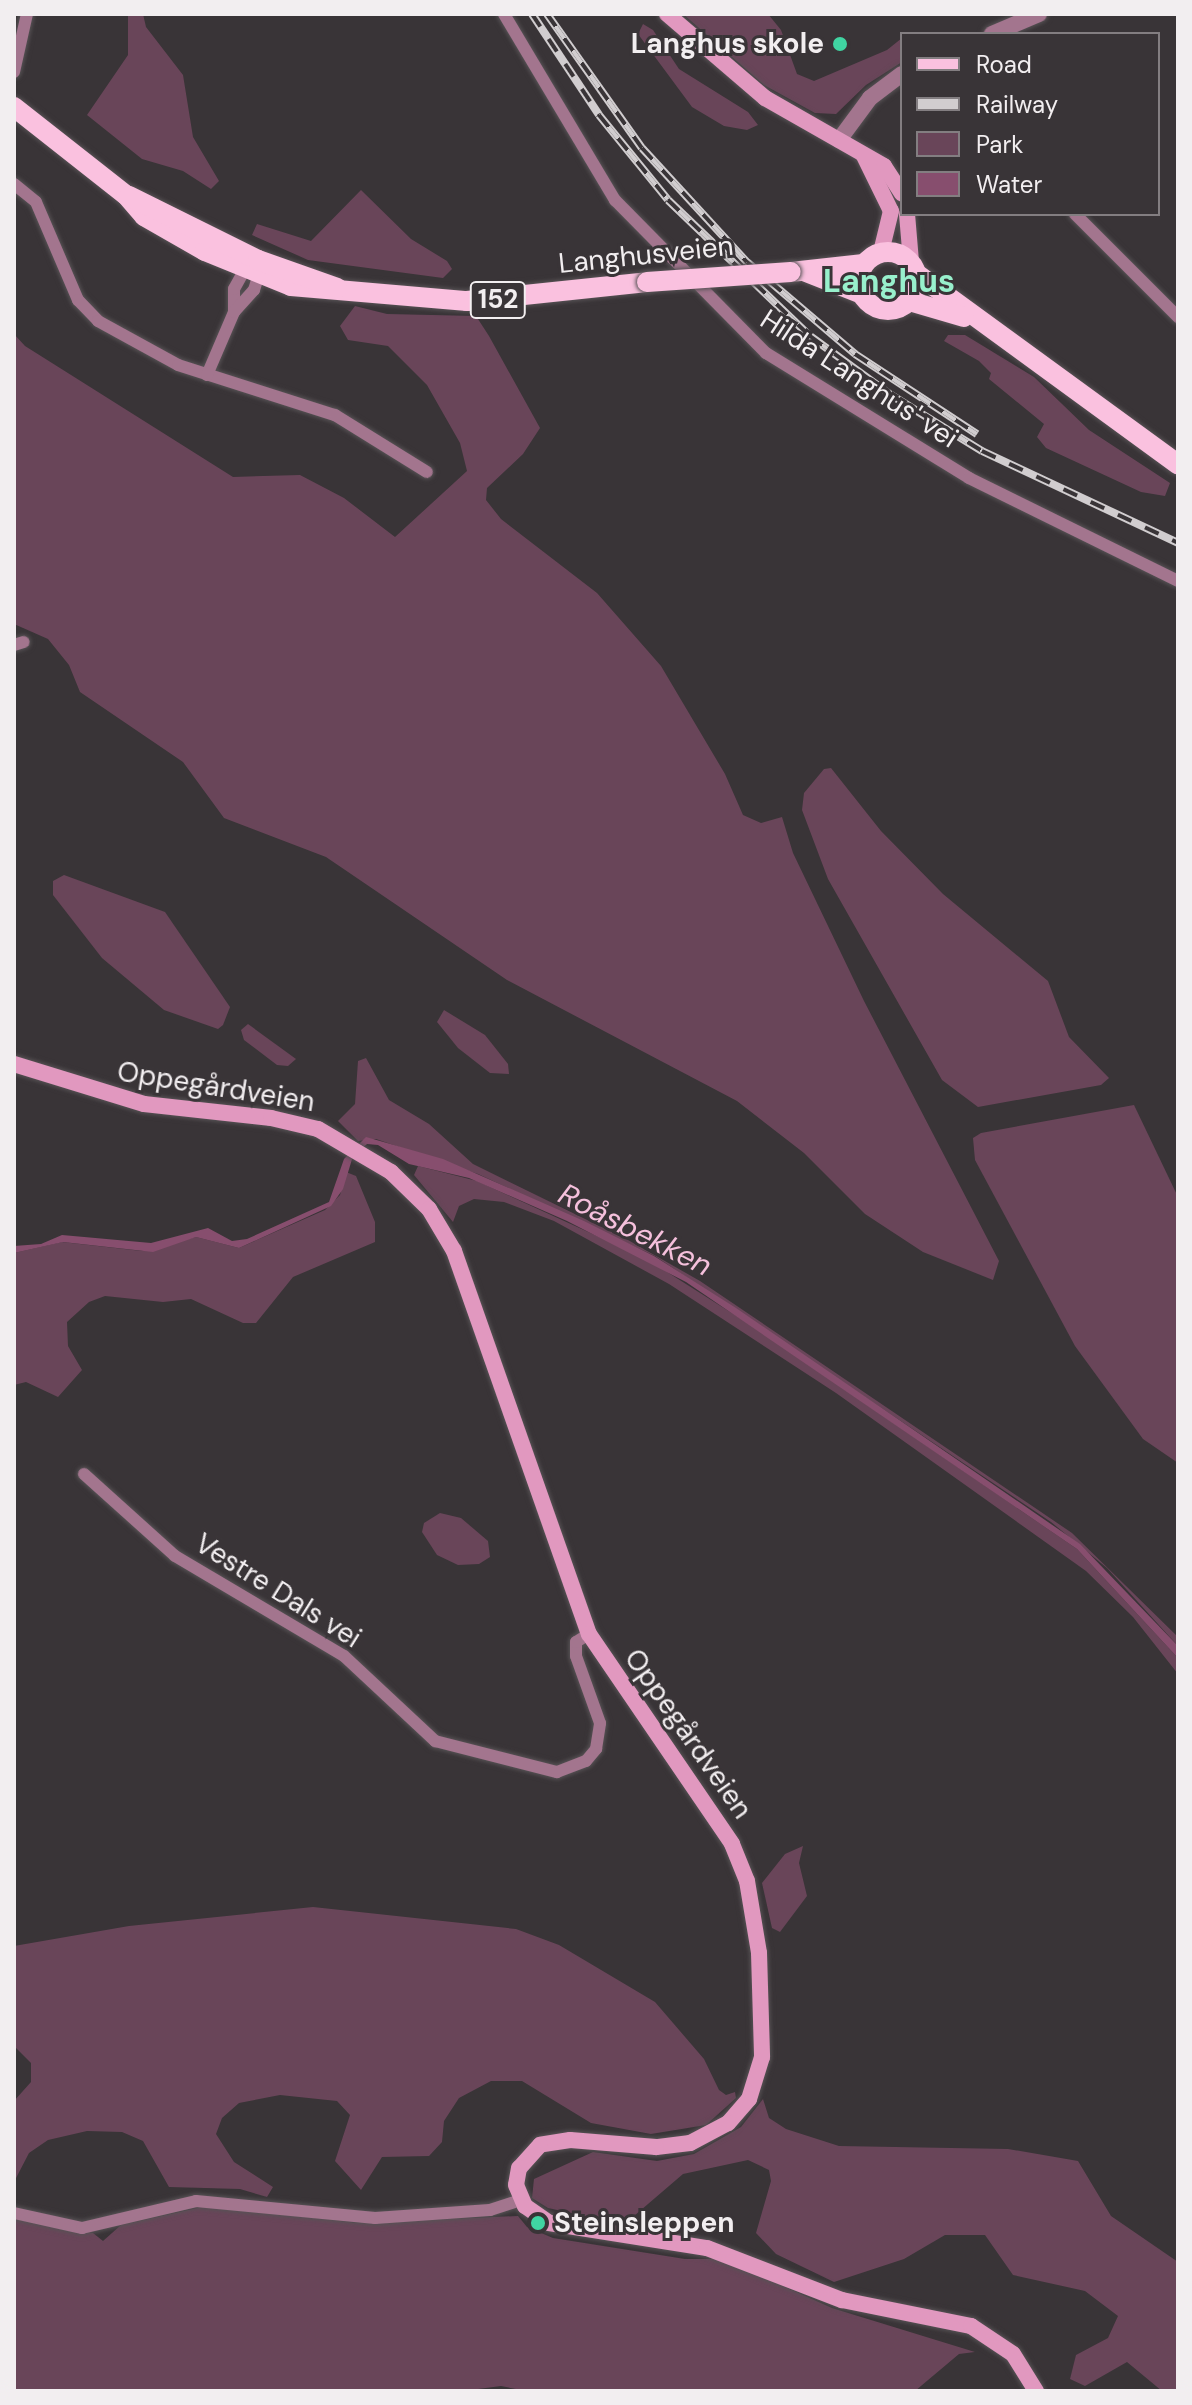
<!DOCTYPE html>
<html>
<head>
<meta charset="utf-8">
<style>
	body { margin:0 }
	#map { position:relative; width:1192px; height:2405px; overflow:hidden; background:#393437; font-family:"DM Sans",sans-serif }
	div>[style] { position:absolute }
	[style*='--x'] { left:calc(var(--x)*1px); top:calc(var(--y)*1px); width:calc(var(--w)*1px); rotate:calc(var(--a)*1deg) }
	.green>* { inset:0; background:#694559 }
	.water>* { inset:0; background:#874e6e }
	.roads { filter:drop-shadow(0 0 2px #575255) drop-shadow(0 0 2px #575255) }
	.minor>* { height:12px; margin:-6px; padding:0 6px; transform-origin:6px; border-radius:6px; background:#a3758e }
	.tertiary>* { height:16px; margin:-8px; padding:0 8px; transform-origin:8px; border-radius:8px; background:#a3758e }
	.secondary>* { height:16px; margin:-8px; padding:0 8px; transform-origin:8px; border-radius:8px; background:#e198bf }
	.primary>* { height:20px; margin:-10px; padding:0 10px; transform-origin:10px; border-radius:10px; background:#fac1df }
	.primary>.ring { margin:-10px; padding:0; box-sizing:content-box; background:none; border:20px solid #fac1df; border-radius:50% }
	.rail>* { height:8px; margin-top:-4px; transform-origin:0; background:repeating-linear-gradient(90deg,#393437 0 15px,#d1cdcf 0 30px); box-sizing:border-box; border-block:2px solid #d1cdcf }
	.bridges { filter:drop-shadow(0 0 2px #575255) drop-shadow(0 0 2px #575255) }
	.primary-bridge>* { height:20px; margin:-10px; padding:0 10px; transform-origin:10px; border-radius:10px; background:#fac1df }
	.dots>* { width:22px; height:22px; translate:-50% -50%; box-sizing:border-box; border:4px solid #393437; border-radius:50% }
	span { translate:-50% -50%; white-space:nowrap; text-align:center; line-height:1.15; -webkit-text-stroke:6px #393437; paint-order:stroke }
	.shield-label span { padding:2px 6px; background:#393437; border:2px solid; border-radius:6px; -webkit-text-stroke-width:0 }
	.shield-label { font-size:26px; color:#f2eef0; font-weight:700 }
	.poi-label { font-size:28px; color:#f2eef0; font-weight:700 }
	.right { translate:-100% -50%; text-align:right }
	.left { translate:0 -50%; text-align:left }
	.street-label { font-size:28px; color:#f2eef0 }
	.water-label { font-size:30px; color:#f5c0dc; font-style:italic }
	.quarter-label { font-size:32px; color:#98f0cc; font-weight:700 }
	.frame { position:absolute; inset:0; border:16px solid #f2eef0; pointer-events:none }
	.legend { position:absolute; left:900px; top:32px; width:260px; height:184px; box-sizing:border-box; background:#393437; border:2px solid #837e81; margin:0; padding:10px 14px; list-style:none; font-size:24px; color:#f2eef0 }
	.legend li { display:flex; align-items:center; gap:16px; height:40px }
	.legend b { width:40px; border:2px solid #837e81 }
</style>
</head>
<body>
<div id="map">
	<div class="green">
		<i style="clip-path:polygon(128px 14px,143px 14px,146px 27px,183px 75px,193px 137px,219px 181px,211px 189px,183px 171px,142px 159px,87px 115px,128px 55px)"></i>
		<i style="clip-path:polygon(683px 14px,768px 14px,781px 30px,797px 74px,814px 81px,887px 50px,902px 38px,902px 62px,866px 85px,836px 114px,815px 113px,764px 85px)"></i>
		<i style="clip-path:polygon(643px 24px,653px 30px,679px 69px,748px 112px,758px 125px,747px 130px,724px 126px,692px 107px,638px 34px)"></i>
		<i style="clip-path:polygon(361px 190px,411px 239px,447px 261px,452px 269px,443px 278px,308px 260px,252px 235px,257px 224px,311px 241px)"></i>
		<i style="clip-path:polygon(355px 306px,387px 314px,476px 316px,489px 336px,540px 428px,523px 454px,487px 488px,486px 500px,501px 519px,597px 593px,661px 666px,725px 774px,743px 815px,761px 823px,782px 817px,793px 853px,864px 1001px,999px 1261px,993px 1280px,923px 1252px,865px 1214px,804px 1153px,737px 1101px,507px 980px,326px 857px,224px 818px,183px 762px,80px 692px,69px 665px,48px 639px,14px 624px,14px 334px,25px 346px,233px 477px,300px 475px,344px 498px,395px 537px,467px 471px,460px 443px,427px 385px,388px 346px,348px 340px,340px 326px)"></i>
		<i style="clip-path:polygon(948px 335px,965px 335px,1034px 377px,1089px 430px,1170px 483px,1165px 496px,1141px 492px,1046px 448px,1037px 437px,1044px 424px,989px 379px,991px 373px,979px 361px,944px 341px)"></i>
		<i style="clip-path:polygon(831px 768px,881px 831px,943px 894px,1048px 981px,1069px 1037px,1109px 1078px,1101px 1085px,978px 1107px,942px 1080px,828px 879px,802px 810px,804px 793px,824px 769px)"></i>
		<i style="clip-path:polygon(64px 875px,165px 912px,230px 1007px,223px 1025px,218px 1029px,164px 1010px,102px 958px,53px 895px,53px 881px)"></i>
		<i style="clip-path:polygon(444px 1010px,485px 1035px,508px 1064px,509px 1074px,490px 1073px,458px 1048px,437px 1022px)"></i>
		<i style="clip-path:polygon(248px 1024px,296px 1059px,288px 1066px,277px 1065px,244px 1040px,241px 1030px)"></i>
		<i style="clip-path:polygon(366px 1058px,389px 1100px,429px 1124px,473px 1164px,628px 1240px,700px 1281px,1072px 1533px,1178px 1637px,1178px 1646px,1107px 1568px,1051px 1522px,655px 1256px,478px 1174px,376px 1139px,358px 1141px,338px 1121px,355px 1104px,358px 1061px)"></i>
		<i style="clip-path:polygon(1134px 1105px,1178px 1197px,1178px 1463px,1143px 1439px,1075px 1346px,975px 1160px,973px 1138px,981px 1133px)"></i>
		<i style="clip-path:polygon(418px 1166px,477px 1181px,645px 1258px,749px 1324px,1077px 1549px,1178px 1658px,1178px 1674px,1133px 1617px,1086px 1571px,836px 1393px,669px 1284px,554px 1221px,504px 1202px,474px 1199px,459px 1206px,453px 1222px,414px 1175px)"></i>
		<i style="clip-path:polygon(346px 1172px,356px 1176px,375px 1222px,375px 1242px,293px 1277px,256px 1323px,243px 1323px,191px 1299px,163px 1302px,105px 1296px,89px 1302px,67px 1322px,68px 1346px,82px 1370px,58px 1397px,26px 1382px,14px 1385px,14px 1253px,62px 1242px,142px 1251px,196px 1237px,239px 1248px,325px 1210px,340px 1195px)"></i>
		<i style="clip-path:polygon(440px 1513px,461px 1518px,488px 1541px,490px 1557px,479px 1564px,458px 1565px,437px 1555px,422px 1532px,424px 1523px)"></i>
		<i style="clip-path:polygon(803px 1846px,799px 1863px,807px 1896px,780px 1932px,772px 1928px,762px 1883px,785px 1854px)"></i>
		<i style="clip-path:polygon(313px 1907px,516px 1929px,559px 1945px,655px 2002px,704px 2059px,719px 2090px,726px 2095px,735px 2092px,736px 2098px,706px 2125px,651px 2134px,591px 2123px,522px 2081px,491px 2081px,459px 2098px,444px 2121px,442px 2142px,429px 2156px,382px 2157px,361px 2190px,335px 2161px,350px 2115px,337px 2101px,280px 2095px,239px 2103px,222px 2118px,216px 2134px,234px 2162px,273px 2187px,267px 2197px,240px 2189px,169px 2187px,143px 2141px,122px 2132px,87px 2131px,48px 2140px,29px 2153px,14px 2182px,14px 2101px,31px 2082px,31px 2063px,14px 2046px,14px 1946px,129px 1926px)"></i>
		<i style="clip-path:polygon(763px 2099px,769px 2118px,786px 2129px,839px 2146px,1008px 2149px,1078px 2161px,1111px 2216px,1178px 2262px,1178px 2391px,1162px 2391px,1127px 2362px,1085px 2386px,1070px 2379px,1076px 2355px,1108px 2338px,1118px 2316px,1085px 2291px,1013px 2275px,985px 2235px,945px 2235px,904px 2259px,834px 2282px,776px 2254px,756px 2233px,771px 2181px,769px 2170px,748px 2160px,683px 2174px,634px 2216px,607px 2221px,548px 2208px,532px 2198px,534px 2179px,593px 2152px,657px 2161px,694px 2154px,741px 2127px)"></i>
		<i style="clip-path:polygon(206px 2206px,358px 2223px,518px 2216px,527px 2227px,553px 2238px,685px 2259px,723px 2259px,832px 2308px,975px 2352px,959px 2354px,915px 2391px,526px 2391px,501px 2386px,463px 2391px,14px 2391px,14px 2219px,93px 2233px,103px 2241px,121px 2225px)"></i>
	</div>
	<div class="water">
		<i style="clip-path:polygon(366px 1137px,443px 1159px,584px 1221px,654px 1256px,736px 1308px,1080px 1544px,1178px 1646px,1178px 1658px,1077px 1549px,686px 1282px,567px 1221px,469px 1178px,409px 1164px,378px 1145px,367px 1144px,353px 1156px,343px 1189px,331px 1206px,239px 1248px,196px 1237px,153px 1252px,63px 1242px,14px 1253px,14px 1246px,41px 1244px,62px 1235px,151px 1243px,208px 1228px,232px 1241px,247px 1239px,329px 1202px,344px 1159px)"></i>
	</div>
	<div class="roads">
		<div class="minor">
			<i style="--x:504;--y:14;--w:217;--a:59.2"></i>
			<i style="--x:615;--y:200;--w:215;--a:45.4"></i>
			<i style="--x:766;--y:353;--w:238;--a:31.6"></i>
			<i style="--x:969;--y:478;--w:233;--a:26.2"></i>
			<i style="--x:14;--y:72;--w:59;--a:-77.4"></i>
			<i style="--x:14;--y:184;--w:28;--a:39"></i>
			<i style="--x:36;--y:202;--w:107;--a:66.8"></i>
			<i style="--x:78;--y:300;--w:29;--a:46"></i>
			<i style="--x:98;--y:321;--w:91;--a:28.8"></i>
			<i style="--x:178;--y:365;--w:165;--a:17.7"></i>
			<i style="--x:335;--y:415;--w:108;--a:31.8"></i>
			<i style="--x:1075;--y:214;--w:146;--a:45"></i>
			<i style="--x:234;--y:312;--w:23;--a:-90"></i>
			<i style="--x:234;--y:289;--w:26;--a:-61"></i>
			<i style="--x:207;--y:375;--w:69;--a:-66.8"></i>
			<i style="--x:234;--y:312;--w:30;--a:-48"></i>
			<i style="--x:254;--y:290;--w:21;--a:-73"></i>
			<i style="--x:14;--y:645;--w:10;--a:-17"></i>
			<i style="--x:84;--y:1474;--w:122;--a:42"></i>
			<i style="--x:175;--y:1556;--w:196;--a:30.6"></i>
			<i style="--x:344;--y:1656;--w:125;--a:43"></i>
			<i style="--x:435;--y:1741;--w:126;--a:14.3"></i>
			<i style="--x:557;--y:1772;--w:31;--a:-21"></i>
			<i style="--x:586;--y:1761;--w:16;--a:-50"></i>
			<i style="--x:596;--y:1749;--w:26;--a:-81"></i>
			<i style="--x:600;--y:1723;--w:71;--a:-109.7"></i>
			<i style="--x:576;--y:1656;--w:14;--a:-90"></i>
			<i style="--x:576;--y:1642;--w:15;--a:-32"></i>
			<i style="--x:14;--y:2213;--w:70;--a:12.4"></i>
			<i style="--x:82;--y:2228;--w:117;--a:-13.3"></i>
			<i style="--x:196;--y:2201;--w:180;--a:5.4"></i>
			<i style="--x:375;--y:2218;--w:115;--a:-4"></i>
			<i style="--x:490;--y:2210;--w:33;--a:-18"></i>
		</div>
		<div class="tertiary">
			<i style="--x:992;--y:34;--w:51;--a:-23.1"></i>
			<i style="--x:839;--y:140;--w:52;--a:-53.6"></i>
			<i style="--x:870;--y:98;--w:40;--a:-37"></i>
		</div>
		<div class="secondary">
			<i style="--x:667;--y:14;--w:129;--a:40.6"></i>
			<i style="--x:765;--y:98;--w:137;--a:29.7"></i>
			<i style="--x:884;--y:166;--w:33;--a:57"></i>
			<i style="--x:864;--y:156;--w:61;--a:63.9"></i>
			<i style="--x:891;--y:211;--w:42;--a:103.7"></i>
			<i style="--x:907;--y:214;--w:48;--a:85.2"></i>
			<i style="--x:14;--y:1064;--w:136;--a:17.1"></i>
			<i style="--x:144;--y:1104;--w:128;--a:6.3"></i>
			<i style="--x:271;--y:1118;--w:48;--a:13.2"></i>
			<i style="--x:318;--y:1129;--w:85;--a:30.5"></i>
			<i style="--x:391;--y:1172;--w:53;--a:44.2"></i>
			<i style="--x:429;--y:1209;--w:49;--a:59.2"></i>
			<i style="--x:454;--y:1251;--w:406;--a:70.6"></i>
			<i style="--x:589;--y:1634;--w:254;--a:55.7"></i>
			<i style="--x:732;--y:1844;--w:40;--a:68"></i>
			<i style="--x:747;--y:1881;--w:73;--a:80.5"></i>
			<i style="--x:759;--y:1953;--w:104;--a:88.3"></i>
			<i style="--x:762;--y:2057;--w:44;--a:107.2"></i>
			<i style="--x:749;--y:2099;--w:32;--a:131"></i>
			<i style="--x:728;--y:2123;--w:43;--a:152.2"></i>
			<i style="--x:690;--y:2143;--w:34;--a:173"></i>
			<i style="--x:656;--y:2147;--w:86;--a:-175.3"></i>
			<i style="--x:570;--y:2140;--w:30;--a:171"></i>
			<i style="--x:540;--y:2145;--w:31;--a:132"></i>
			<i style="--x:519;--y:2168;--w:17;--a:100"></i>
			<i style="--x:516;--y:2185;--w:23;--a:67"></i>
			<i style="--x:525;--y:2206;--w:29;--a:35"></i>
			<i style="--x:549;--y:2223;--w:160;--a:9"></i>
			<i style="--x:707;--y:2248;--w:145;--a:21.1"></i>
			<i style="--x:842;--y:2300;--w:132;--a:11.4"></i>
			<i style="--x:971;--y:2326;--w:50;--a:33.7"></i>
			<i style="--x:1013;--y:2354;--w:44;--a:58.1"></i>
		</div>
		<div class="primary">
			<i style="--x:14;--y:107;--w:142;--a:38.2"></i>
			<i style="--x:126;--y:195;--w:28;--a:49"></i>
			<i style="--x:144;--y:216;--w:70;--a:29.8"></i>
			<i style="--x:205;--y:251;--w:93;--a:22.1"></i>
			<i style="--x:291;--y:286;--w:177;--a:4.9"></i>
			<i style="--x:467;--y:301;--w:181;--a:-6"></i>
			<i style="--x:129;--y:196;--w:144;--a:26.4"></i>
			<i style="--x:258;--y:260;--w:84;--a:19.5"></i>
			<i class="ring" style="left:859px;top:252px;width:38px;height:38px"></i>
			<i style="--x:791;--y:272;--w:73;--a:-6.3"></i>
			<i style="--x:806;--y:272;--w:60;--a:21.4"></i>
			<i style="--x:917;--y:274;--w:323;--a:36.1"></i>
			<i style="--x:909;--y:301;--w:57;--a:16.2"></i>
		</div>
	</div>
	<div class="rail">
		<i style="--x:532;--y:14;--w:121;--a:56.4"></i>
		<i style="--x:599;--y:115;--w:109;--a:50.9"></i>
		<i style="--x:668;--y:200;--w:197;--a:43.8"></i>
		<i style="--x:810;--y:336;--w:100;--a:36.1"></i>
		<i style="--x:891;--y:395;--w:107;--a:31.6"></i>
		<i style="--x:982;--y:451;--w:217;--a:25.1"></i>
		<i style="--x:547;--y:14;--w:164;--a:54.7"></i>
		<i style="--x:642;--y:148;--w:155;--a:47.4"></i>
		<i style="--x:747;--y:262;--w:142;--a:40.4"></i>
		<i style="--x:855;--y:354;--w:146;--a:33.3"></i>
	</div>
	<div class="bridges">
		<div class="primary-bridge">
			<i style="--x:647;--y:282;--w:144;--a:-4"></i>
		</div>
	</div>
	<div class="dots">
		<i style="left:840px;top:44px;background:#40d4a2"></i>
		<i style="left:538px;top:2223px;background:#40d4a2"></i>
	</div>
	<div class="shield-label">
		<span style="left:498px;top:300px">152</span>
	</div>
	<div class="poi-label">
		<span class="right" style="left:824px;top:44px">Langhus skole</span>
		<span class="left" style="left:554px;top:2223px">Steinsleppen</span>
	</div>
	<div class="street-label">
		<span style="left:646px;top:255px;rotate:-6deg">Langhusveien</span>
		<span style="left:859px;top:379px;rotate:33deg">Hilda Langhus' vei</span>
		<span style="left:216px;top:1087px;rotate:9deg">Oppegårdveien</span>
		<span style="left:278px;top:1591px;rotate:32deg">Vestre Dals vei</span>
		<span style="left:688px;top:1734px;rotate:55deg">Oppegårdveien</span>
	</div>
	<div class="water-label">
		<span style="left:635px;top:1230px;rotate:27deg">Roåsbekken</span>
	</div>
	<div class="quarter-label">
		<span style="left:889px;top:281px">Langhus</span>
	</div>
	<div class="frame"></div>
	<ul class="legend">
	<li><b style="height:10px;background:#fac1df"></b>Road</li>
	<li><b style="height:10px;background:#d1cdcf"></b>Railway</li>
	<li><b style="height:22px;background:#694559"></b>Park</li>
	<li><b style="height:22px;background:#874e6e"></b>Water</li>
	</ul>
</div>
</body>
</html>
